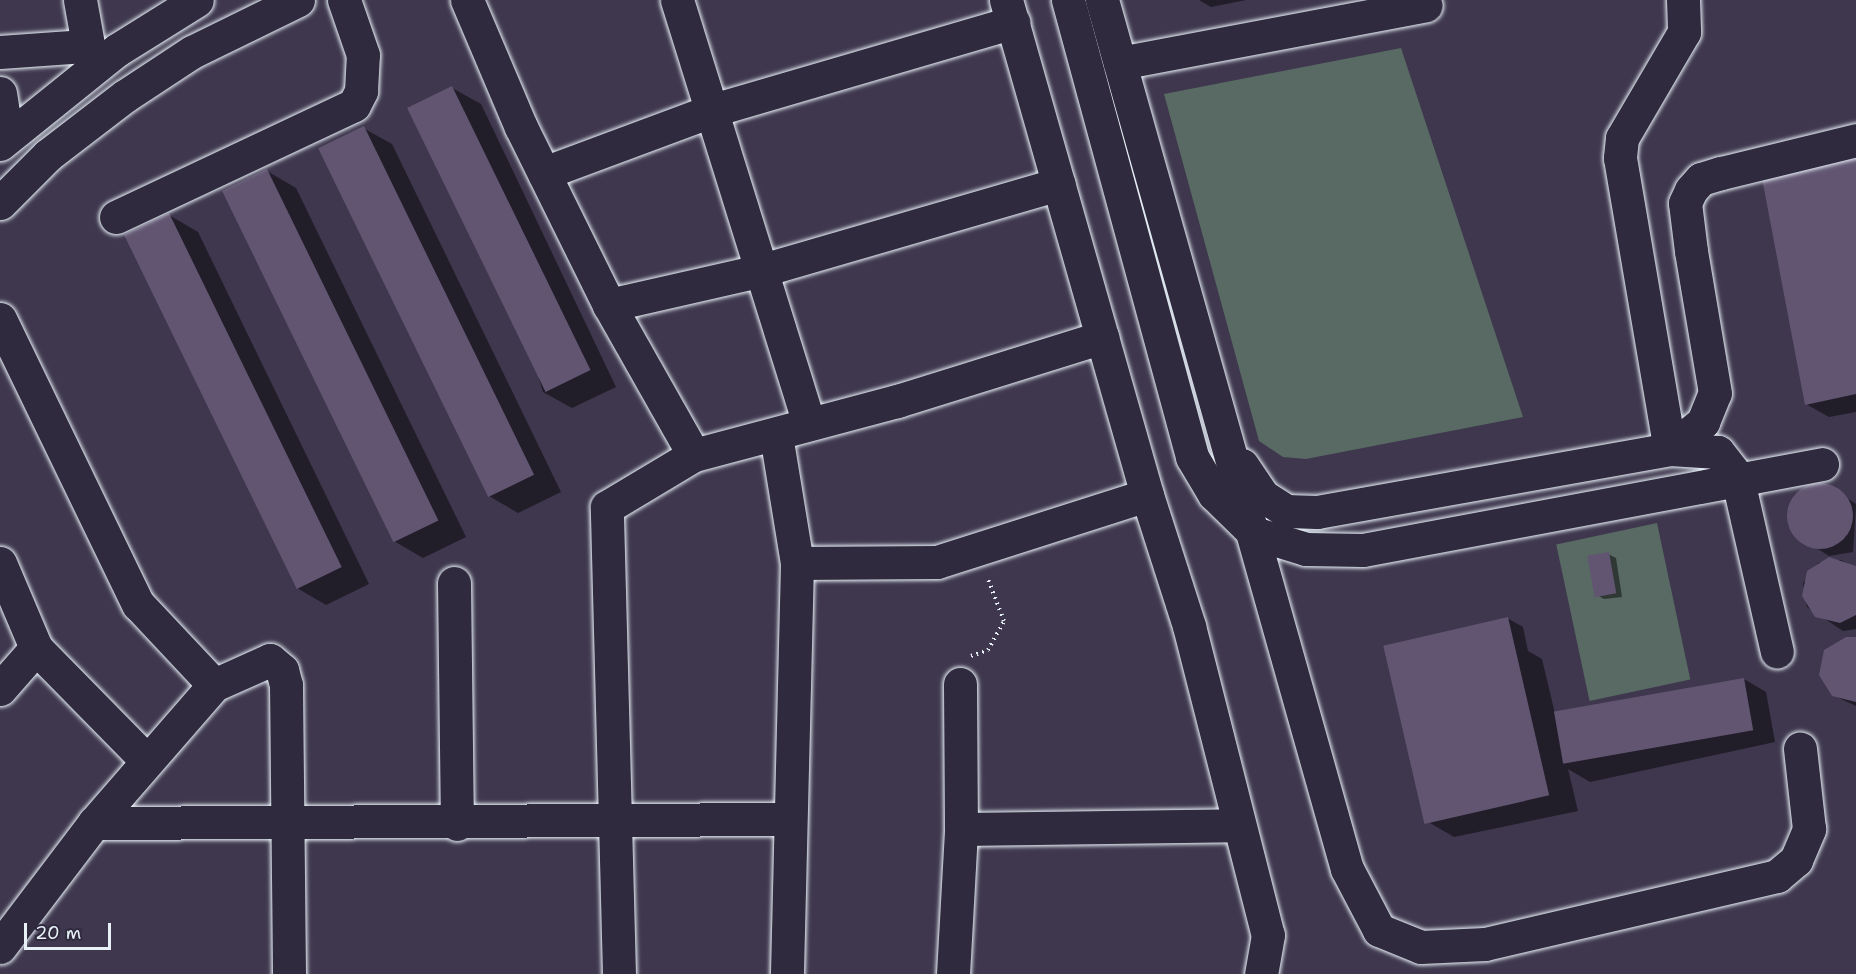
<!DOCTYPE html>
<html>
<head>
<meta charset="utf-8">
<style>
	body { margin:0 }
	#map { position:relative; width:1856px; height:974px; overflow:hidden; background:#3e374d; font-family:"Shantell Sans",sans-serif }
	div>[style] { position:absolute }
	[style*='--x'] { left:calc(var(--x)*1px); top:calc(var(--y)*1px); width:calc(var(--w)*1px); rotate:calc(var(--a)*1deg) }
	.green>* { inset:0; background:#586a63; transform-origin:0 0 }
	.shadow>* { inset:0; background:#0007 }
	.building>* { inset:0; background:#625572; transform-origin:0 0 }
	.round { border-radius:50% }
	.path>* { height:4px; margin-top:-2px; transform-origin:0; background:repeating-linear-gradient(90deg,#e8f1f8 0 1.5px,transparent 0 6px) }
	.roads { filter:drop-shadow(0 0 2px #e8f1f8) drop-shadow(0 0 2px #e8f1f8) }
	.minor>* { height:33px; margin:-16.5px; padding:0 16.5px; transform-origin:16.5px; border-radius:16.5px; background:#2f2a3d }
	.major>* { height:33px; margin:-16.5px; padding:0 16.5px; transform-origin:16.5px; border-radius:16.5px; background:#2f2a3d }
	span { translate:-50% -50%; white-space:nowrap; text-align:center; line-height:1.15; -webkit-text-stroke:4.5px #2f2a3d; paint-order:stroke }
	.scale { position:absolute; left:24px; top:923px; width:87px; height:27px; box-sizing:border-box; border:3px solid #e8f1f8; border-top:0; padding-left:8px; font-size:18px; line-height:21px; white-space:nowrap; color:#e8f1f8; -webkit-text-stroke:4px #2f2a3d; paint-order:stroke }
</style>
</head>
<body>
<div id="map">
	<div class="green">
		<i style="clip-path:polygon(1401px 48px,1523px 417px,1306px 459px,1283px 457px,1259px 441px,1164px 94px)"></i>
		<i style="left:1657px;top:523px;width:160px;height:103px;rotate:78deg"></i>
	</div>
	<div class="shadow">
		<i style="clip-path:polygon(1199px 0,1246px 0,1211px 7px)"></i>
		<i style="clip-path:polygon(452px 88px,481px 104px,616px 387px,572px 408px,543px 392px)"></i>
		<i style="clip-path:polygon(363px 128px,392px 144px,561px 492px,518px 513px,489px 496px)"></i>
		<i style="clip-path:polygon(1856px 153px,1856px 412px,1829px 417px,1806px 404px)"></i>
		<i style="clip-path:polygon(267px 171px,296px 188px,466px 537px,423px 558px,394px 541px)"></i>
		<i style="clip-path:polygon(169px 215px,198px 232px,369px 584px,326px 605px,297px 588px)"></i>
		<i style="clip-path:polygon(1827px 485px,1856px 504px,1853px 552px,1829px 556px,1793px 533px,1789px 509px,1803px 489px)"></i>
		<i style="clip-path:polygon(1608px 554px,1616px 558px,1622px 597px,1604px 599px,1597px 595px)"></i>
		<i style="clip-path:polygon(1841px 560px,1856px 568px,1856px 629px,1843px 631px,1807px 607px,1803px 583px,1818px 563px)"></i>
		<i style="clip-path:polygon(1507px 618px,1523px 627px,1528px 651px,1542px 659px,1556px 718px,1744px 679px,1766px 692px,1775px 742px,1590px 782px,1568px 769px,1578px 811px,1454px 837px,1425px 820px)"></i>
		<i style="clip-path:polygon(1856px 640px,1856px 706px,1833px 695px)"></i>
	</div>
	<div class="building">
		<i style="left:452px;top:86px;width:316px;height:50px;rotate:64deg"></i>
		<i style="left:364px;top:126px;width:388px;height:51px;rotate:64deg"></i>
		<i style="clip-path:polygon(1856px 151px,1856px 394px,1805px 405px,1761px 173px)"></i>
		<i style="left:267px;top:169px;width:391px;height:50px;rotate:64deg"></i>
		<i style="left:169px;top:213px;width:394px;height:50px;rotate:64deg"></i>
		<i class="round" style="left:1787px;top:483px;width:66px;height:66px"></i>
		<i style="left:1609px;top:552px;width:42px;height:22px;rotate:80deg"></i>
		<i style="clip-path:polygon(1829px 557px,1856px 566px,1856px 615px,1840px 623px,1815px 617px,1802px 596px,1807px 571px)"></i>
		<i style="left:1508px;top:617px;width:183px;height:128px;rotate:77deg"></i>
		<i style="clip-path:polygon(1846px 637px,1856px 637px,1856px 702px,1832px 696px,1819px 675px,1824px 650px)"></i>
		<i style="left:1744px;top:678px;width:53px;height:193px;rotate:80deg"></i>
	</div>
	<div class="path">
		<i style="--x:971;--y:656;--w:18;--a:-19"></i>
		<i style="--x:988;--y:650;--w:33;--a:-61"></i>
		<i style="--x:1004;--y:621;--w:45;--a:-110.9"></i>
	</div>
	<div class="roads">
		<div class="minor">
			<i style="--x:80;--y:0;--w:68;--a:79.8"></i>
			<i style="--x:467;--y:0;--w:138;--a:67"></i>
			<i style="--x:521;--y:127;--w:199;--a:63.7"></i>
			<i style="--x:609;--y:305;--w:172;--a:60.5"></i>
			<i style="--x:677;--y:0;--w:444;--a:72.7"></i>
			<i style="--x:1006;--y:0;--w:515;--a:74.1"></i>
			<i style="--x:1068;--y:0;--w:474;--a:74.8"></i>
			<i style="--x:1192;--y:457;--w:43;--a:59.3"></i>
			<i style="--x:1214;--y:494;--w:56;--a:44.3"></i>
			<i style="--x:1254;--y:533;--w:54;--a:17.1"></i>
			<i style="--x:1306;--y:549;--w:57;--a:1"></i>
			<i style="--x:1363;--y:550;--w:467;--a:-10.6"></i>
			<i style="--x:1102;--y:0;--w:903;--a:74.26"></i>
			<i style="--x:1347;--y:869;--w:69;--a:62.3"></i>
			<i style="--x:1379;--y:930;--w:45;--a:22"></i>
			<i style="--x:1421;--y:947;--w:64;--a:-2.7"></i>
			<i style="--x:1485;--y:944;--w:300;--a:-13.1"></i>
			<i style="--x:1777;--y:876;--w:25;--a:-40"></i>
			<i style="--x:1796;--y:860;--w:34;--a:-67"></i>
			<i style="--x:1809;--y:829;--w:81;--a:-96.4"></i>
			<i style="--x:1683;--y:0;--w:32;--a:88"></i>
			<i style="--x:1684;--y:32;--w:123;--a:120.3"></i>
			<i style="--x:1622;--y:138;--w:20;--a:96"></i>
			<i style="--x:1620;--y:158;--w:295;--a:80.3"></i>
			<i style="--x:1670;--y:449;--w:43;--a:-39.3"></i>
			<i style="--x:1703;--y:422;--w:31;--a:-68"></i>
			<i style="--x:1715;--y:393;--w:144;--a:-99.6"></i>
			<i style="--x:1691;--y:251;--w:48;--a:-97.1"></i>
			<i style="--x:1685;--y:203;--w:14;--a:-65"></i>
			<i style="--x:1691;--y:190;--w:15;--a:-48"></i>
			<i style="--x:1701;--y:179;--w:21;--a:-17"></i>
			<i style="--x:1721;--y:173;--w:139;--a:-13.7"></i>
			<i style="--x:0;--y:52;--w:85;--a:-4"></i>
			<i style="--x:1120;--y:63;--w:311;--a:-10.7"></i>
			<i style="--x:0;--y:93;--w:45;--a:81"></i>
			<i style="--x:544;--y:173;--w:180;--a:-20.4"></i>
			<i style="--x:713;--y:110;--w:313;--a:-16.3"></i>
			<i style="--x:116;--y:217;--w:263;--a:-25.2"></i>
			<i style="--x:354;--y:105;--w:16;--a:-63"></i>
			<i style="--x:361;--y:91;--w:36;--a:-87"></i>
			<i style="--x:363;--y:55;--w:58;--a:-109.1"></i>
			<i style="--x:609;--y:305;--w:154;--a:-12.8"></i>
			<i style="--x:759;--y:271;--w:312;--a:-16.2"></i>
			<i style="--x:0;--y:319;--w:317;--a:64.2"></i>
			<i style="--x:138;--y:604;--w:111;--a:46.8"></i>
			<i style="--x:776;--y:435;--w:130;--a:80.7"></i>
			<i style="--x:797;--y:563;--w:411;--a:91.4"></i>
			<i style="--x:1242;--y:465;--w:37;--a:56"></i>
			<i style="--x:1263;--y:496;--w:27;--a:33"></i>
			<i style="--x:1286;--y:511;--w:31;--a:2"></i>
			<i style="--x:1317;--y:512;--w:359;--a:-10.1"></i>
			<i style="--x:1670;--y:449;--w:48;--a:3.6"></i>
			<i style="--x:1718;--y:452;--w:31;--a:52"></i>
			<i style="--x:1737;--y:476;--w:180;--a:77.2"></i>
			<i style="--x:0;--y:563;--w:92;--a:67"></i>
			<i style="--x:36;--y:648;--w:157;--a:45.5"></i>
			<i style="--x:797;--y:563;--w:140;--a:-0.4"></i>
			<i style="--x:937;--y:562;--w:220;--a:-17.7"></i>
			<i style="--x:1147;--y:495;--w:138;--a:72.2"></i>
			<i style="--x:1189;--y:626;--w:319;--a:75.7"></i>
			<i style="--x:1268;--y:935;--w:40;--a:100"></i>
			<i style="--x:454;--y:583;--w:241;--a:89.3"></i>
			<i style="--x:0;--y:689;--w:55;--a:-48.7"></i>
			<i style="--x:94;--y:823;--w:695;--a:-0.33"></i>
			<i style="--x:961;--y:829;--w:278;--a:-0.8"></i>
			<i style="--x:0;--y:947;--w:156;--a:-52.8"></i>
			<i style="--x:94;--y:823;--w:183;--a:-49"></i>
			<i style="--x:214;--y:685;--w:61;--a:-24.1"></i>
			<i style="--x:270;--y:660;--w:16;--a:40"></i>
			<i style="--x:282;--y:670;--w:16;--a:75"></i>
			<i style="--x:286;--y:685;--w:289;--a:89.4"></i>
			<i style="--x:619;--y:974;--w:467;--a:-91.5"></i>
			<i style="--x:607;--y:507;--w:101;--a:-30.9"></i>
			<i style="--x:694;--y:455;--w:210;--a:-14.9"></i>
			<i style="--x:897;--y:401;--w:215;--a:-17.3"></i>
			<i style="--x:953;--y:974;--w:145;--a:-86.8"></i>
			<i style="--x:961;--y:829;--w:145;--a:-90.4"></i>
		</div>
		<div class="major">
			<i style="--x:0;--y:144;--w:150;--a:-38.8"></i>
			<i style="--x:117;--y:50;--w:94;--a:-32"></i>
			<i style="--x:0;--y:203;--w:68;--a:-45"></i>
			<i style="--x:48;--y:155;--w:97;--a:-37.5"></i>
			<i style="--x:125;--y:96;--w:80;--a:-33.3"></i>
			<i style="--x:192;--y:52;--w:118;--a:-26.1"></i>
		</div>
	</div>
	<div class="scale">20 m</div>
</div>
</body>
</html>
